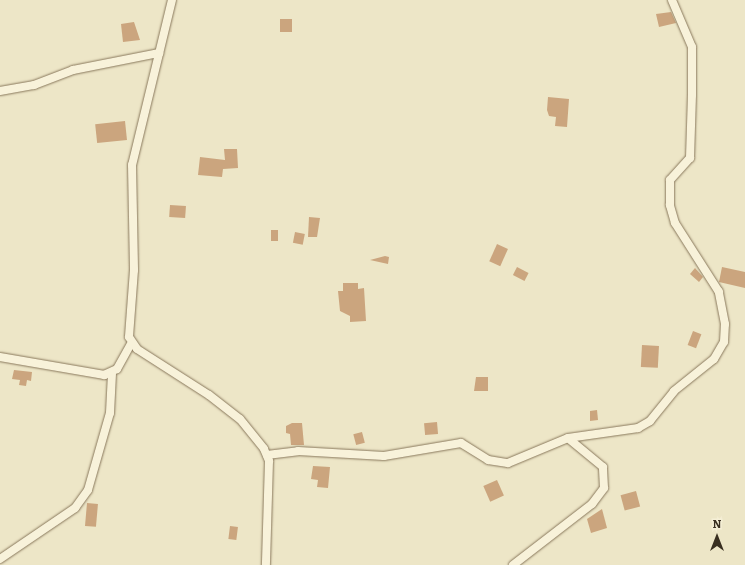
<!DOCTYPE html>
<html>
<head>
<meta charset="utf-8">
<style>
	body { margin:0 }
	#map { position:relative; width:745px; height:565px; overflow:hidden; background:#ede6c7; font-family:Bitter,serif }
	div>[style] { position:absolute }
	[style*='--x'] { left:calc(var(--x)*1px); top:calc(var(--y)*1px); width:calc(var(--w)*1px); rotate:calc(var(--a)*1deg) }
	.building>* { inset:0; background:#cba57e; transform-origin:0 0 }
	.roads { filter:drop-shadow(0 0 1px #89785c) drop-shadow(0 0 1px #89785c) }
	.minor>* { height:8px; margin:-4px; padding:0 4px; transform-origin:4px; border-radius:4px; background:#f8f2da }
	span { translate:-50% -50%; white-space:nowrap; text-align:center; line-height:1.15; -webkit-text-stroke:3.5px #f5efd6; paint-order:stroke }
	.north { position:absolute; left:697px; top:517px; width:40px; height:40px; -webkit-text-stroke:3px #f5efd6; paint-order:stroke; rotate:0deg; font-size:11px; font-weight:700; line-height:16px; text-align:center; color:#392f20 }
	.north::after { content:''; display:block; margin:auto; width:14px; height:18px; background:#392f20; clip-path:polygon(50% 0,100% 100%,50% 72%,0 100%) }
</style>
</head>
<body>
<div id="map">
	<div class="building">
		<i style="clip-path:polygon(671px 12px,676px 23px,659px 27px,656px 14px)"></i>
		<i style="left:280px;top:19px;width:12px;height:13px"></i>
		<i style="clip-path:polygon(134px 22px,140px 40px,123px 42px,121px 24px)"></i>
		<i style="clip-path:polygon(548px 97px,569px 99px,567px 127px,555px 126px,556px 117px,549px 116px,547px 110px)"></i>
		<i style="left:125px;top:121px;width:19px;height:30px;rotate:84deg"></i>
		<i style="clip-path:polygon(224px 149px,237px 149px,238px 168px,223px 169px,222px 177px,198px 175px,200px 157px,225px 160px)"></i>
		<i style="left:170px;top:205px;width:16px;height:12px;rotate:4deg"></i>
		<i style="clip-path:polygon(309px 217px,320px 218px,317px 237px,308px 237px)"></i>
		<i style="left:271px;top:230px;width:7px;height:11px"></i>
		<i style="left:295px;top:232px;width:10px;height:11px;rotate:11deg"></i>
		<i style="left:497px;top:244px;width:12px;height:19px;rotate:24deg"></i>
		<i style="clip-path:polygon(385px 256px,389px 257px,388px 264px,370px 260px)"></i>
		<i style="left:517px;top:267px;width:13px;height:9px;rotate:27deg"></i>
		<i style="clip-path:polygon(722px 267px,745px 272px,745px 288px,719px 282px)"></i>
		<i style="clip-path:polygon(695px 268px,703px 277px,699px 282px,690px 274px)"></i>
		<i style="clip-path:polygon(343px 283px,358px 283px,358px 289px,364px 288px,366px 321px,350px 322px,350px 316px,340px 311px,338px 291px,343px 291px)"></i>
		<i style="left:693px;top:331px;width:9px;height:15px;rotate:21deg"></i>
		<i style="left:642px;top:345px;width:17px;height:22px;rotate:3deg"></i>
		<i style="clip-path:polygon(14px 370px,32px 372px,31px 381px,27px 380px,26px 386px,19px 385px,20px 380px,12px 379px)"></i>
		<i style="clip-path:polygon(476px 377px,488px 377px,488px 391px,474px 391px)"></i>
		<i style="clip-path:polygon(597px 410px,598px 420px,590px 421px,590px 411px)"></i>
		<i style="left:437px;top:422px;width:12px;height:13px;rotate:85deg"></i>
		<i style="clip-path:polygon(292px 423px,302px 423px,304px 445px,291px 445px,290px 434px,286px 433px,286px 426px)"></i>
		<i style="left:362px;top:432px;width:11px;height:9px;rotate:75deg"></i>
		<i style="clip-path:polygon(313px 466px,330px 467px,328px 488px,317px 487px,318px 480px,311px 479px)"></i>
		<i style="left:497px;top:480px;width:17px;height:15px;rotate:66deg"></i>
		<i style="left:636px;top:491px;width:16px;height:16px;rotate:75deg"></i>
		<i style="left:87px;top:503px;width:11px;height:23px;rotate:5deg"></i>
		<i style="clip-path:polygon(602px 509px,607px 528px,591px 533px,587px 519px)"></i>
		<i style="left:230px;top:526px;width:8px;height:13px;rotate:7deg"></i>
	</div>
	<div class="roads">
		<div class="minor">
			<i style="--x:172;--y:0;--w:170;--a:103.6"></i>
			<i style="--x:132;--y:165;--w:105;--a:88.9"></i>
			<i style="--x:134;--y:270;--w:67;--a:94.3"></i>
			<i style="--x:129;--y:337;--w:14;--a:56"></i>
			<i style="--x:137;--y:349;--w:85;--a:32.6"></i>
			<i style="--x:209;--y:395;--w:39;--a:38"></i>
			<i style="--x:240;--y:419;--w:38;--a:51"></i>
			<i style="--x:264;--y:449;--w:13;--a:67"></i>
			<i style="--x:269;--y:461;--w:104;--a:91.7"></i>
			<i style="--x:0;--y:91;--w:35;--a:-10"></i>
			<i style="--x:34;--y:85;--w:42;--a:-21"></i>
			<i style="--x:73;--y:70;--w:88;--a:-11.2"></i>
			<i style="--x:0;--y:357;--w:106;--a:9.8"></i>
			<i style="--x:104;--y:375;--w:14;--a:-25"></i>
			<i style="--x:117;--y:369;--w:29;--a:-61"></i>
			<i style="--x:267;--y:455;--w:31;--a:-7"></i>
			<i style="--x:298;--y:451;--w:86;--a:3.3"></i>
			<i style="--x:384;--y:456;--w:78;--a:-9.6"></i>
			<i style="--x:461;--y:443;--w:32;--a:32"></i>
			<i style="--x:488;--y:460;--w:20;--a:9"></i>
			<i style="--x:508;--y:463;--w:65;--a:-22.6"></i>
			<i style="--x:568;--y:438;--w:71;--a:-8.1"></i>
			<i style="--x:638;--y:428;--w:14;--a:-30"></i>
			<i style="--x:650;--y:421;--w:38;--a:-51"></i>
			<i style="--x:674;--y:391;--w:51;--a:-38.7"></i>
			<i style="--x:714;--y:359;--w:20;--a:-60"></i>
			<i style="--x:724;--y:342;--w:18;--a:-87"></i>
			<i style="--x:725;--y:324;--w:33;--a:-101"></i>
			<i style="--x:719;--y:292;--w:82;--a:-122.5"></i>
			<i style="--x:675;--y:223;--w:19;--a:-106"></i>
			<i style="--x:670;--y:205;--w:25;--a:-90"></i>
			<i style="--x:670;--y:180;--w:30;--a:-48"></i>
			<i style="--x:690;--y:158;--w:63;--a:-88.2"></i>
			<i style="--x:692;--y:95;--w:48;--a:-90"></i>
			<i style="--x:692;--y:47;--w:51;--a:-113.1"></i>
			<i style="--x:0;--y:559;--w:91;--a:-34.2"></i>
			<i style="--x:75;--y:508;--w:22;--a:-54"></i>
			<i style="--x:88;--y:490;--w:80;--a:-74.1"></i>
			<i style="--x:110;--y:413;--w:40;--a:-87.1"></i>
			<i style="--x:513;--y:565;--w:100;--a:-37.7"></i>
			<i style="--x:592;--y:504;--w:20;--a:-53"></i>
			<i style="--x:604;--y:488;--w:21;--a:-93"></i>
			<i style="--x:603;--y:467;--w:45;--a:-140.4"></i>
		</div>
	</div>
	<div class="north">N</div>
</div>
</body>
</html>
